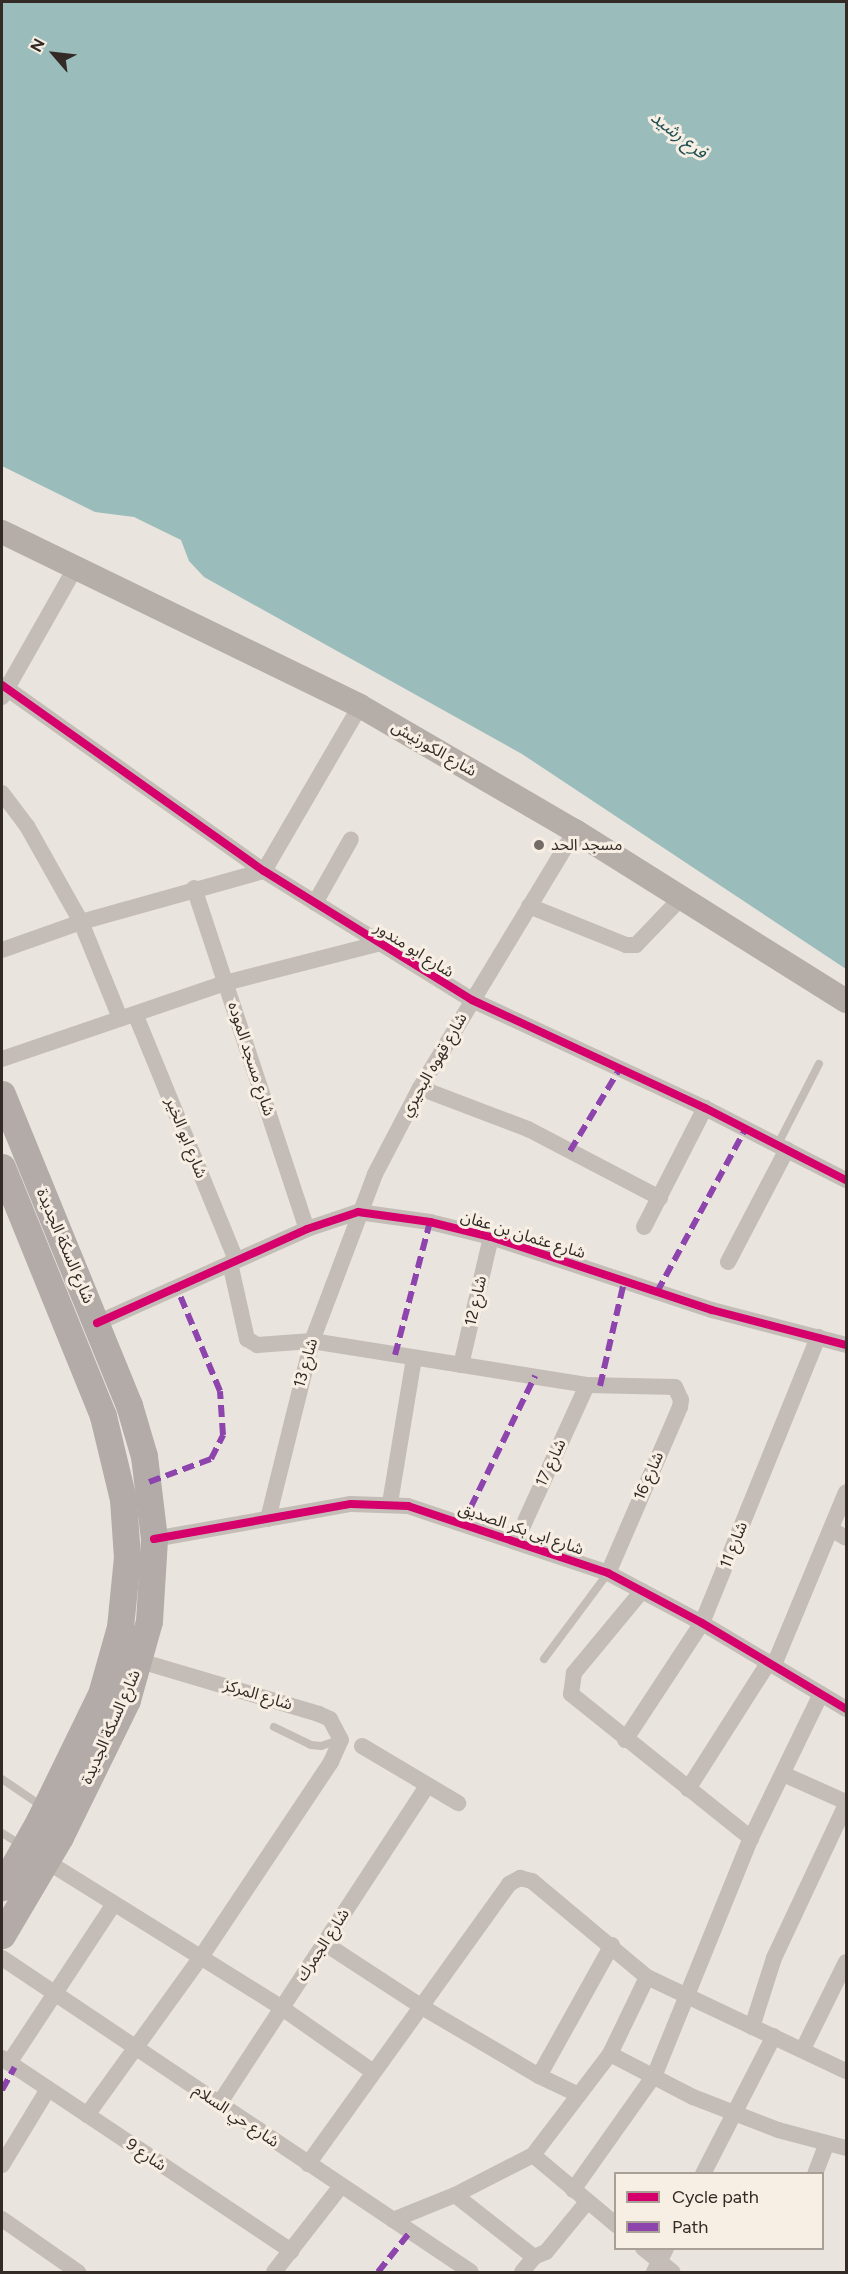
<!DOCTYPE html>
<html>
<head>
<meta charset="utf-8">
<style>
	body { margin:0 }
	#map { position:relative; width:848px; height:2274px; overflow:hidden; background:#eae4de; font-family:Figtree,"Noto Sans Arabic",sans-serif }
	div>[style] { position:absolute }
	[style*='--x'] { left:calc(var(--x)*1px); top:calc(var(--y)*1px); width:calc(var(--w)*1px); rotate:calc(var(--a)*1deg) }
	.water>* { inset:0; background:#9abcbb }
	.service>* { height:8px; margin:-4px; padding:0 4px; transform-origin:4px; border-radius:4px; background:#c4bdb7 }
	.minor>* { height:16px; margin:-8px; padding:0 8px; transform-origin:8px; border-radius:8px; background:#c4bdb7 }
	.secondary>* { height:24px; margin:-12px; padding:0 12px; transform-origin:12px; border-radius:12px; background:#b4ada8 }
	.primary>* { height:27px; margin:-13.5px; padding:0 13.5px; transform-origin:13.5px; border-radius:13.5px; background:#b2aba7 }
	.quiet>* { height:6px; margin-top:-3px; transform-origin:0; background:repeating-linear-gradient(90deg,#8e44ad 0 12px,transparent 0 18px) }
	.cycleway>* { height:8px; margin:-4px; padding:0 4px; transform-origin:4px; border-radius:4px; background:#d6006c }
	.dots>* { width:16px; height:16px; translate:-50% -50%; box-sizing:border-box; border:3px solid #f8efe4; border-radius:50% }
	span { translate:-50% -50%; white-space:nowrap; text-align:center; line-height:1.15; -webkit-text-stroke:6px #f8efe4; paint-order:stroke }
	.street-label { font-size:16px; color:#332a26 }
	.poi-label { font-size:16px; color:#332a26 }
	.left { translate:0 -50%; text-align:left }
	.water-label { font-size:18px; color:#1d5154; font-style:italic }
	.frame { position:absolute; inset:0; border:3px solid #332a26; pointer-events:none }
	.legend { position:absolute; left:614px; top:2172px; width:210px; height:78px; box-sizing:border-box; background:#f8efe4; border:2px solid #a9a098; margin:0; padding:8px 10px; list-style:none; font-size:18px; color:#332a26 }
	.legend li { display:flex; align-items:center; gap:12px; height:30px }
	.legend b { width:30px; border:2px solid #a9a098 }
	.north { position:absolute; left:24px; top:24px; width:60px; height:60px; -webkit-text-stroke:4px #f8efe4; paint-order:stroke; rotate:298deg; font-size:16px; font-weight:700; line-height:24px; text-align:center; color:#332a26 }
	.north::after { content:''; display:block; margin:auto; width:21px; height:27px; background:#332a26; clip-path:polygon(50% 0,100% 100%,50% 72%,0 100%) }
</style>
</head>
<body>
<div id="map">
	<div class="water">
		<i style="clip-path:polygon(2px 2px,846px 2px,846px 969px,522px 754px,204px 577px,189px 561px,181px 540px,134px 517px,95px 512px,2px 466px)"></i>
	</div>
	<div class="service">
		<i style="--x:778;--y:1144;--w:90;--a:-62.9"></i>
		<i style="--x:544;--y:1659;--w:107;--a:-53.3"></i>
		<i style="--x:274;--y:1727;--w:41;--a:25.9"></i>
		<i style="--x:311;--y:1745;--w:10;--a:6"></i>
		<i style="--x:321;--y:1746;--w:20;--a:-18"></i>
		<i style="--x:2;--y:1779;--w:50;--a:34.3"></i>
		<i style="--x:2;--y:1833;--w:22;--a:32"></i>
	</div>
	<div class="minor">
		<i style="--x:2;--y:685;--w:321;--a:35.4"></i>
		<i style="--x:264;--y:871;--w:245;--a:31.8"></i>
		<i style="--x:472;--y:1000;--w:257;--a:24.9"></i>
		<i style="--x:705;--y:1108;--w:158;--a:27.1"></i>
		<i style="--x:2;--y:697;--w:150;--a:-60.4"></i>
		<i style="--x:2;--y:793;--w:41;--a:52.9"></i>
		<i style="--x:27;--y:826;--w:110;--a:60.6"></i>
		<i style="--x:81;--y:922;--w:104;--a:67.9"></i>
		<i style="--x:194;--y:888;--w:359;--a:71.7"></i>
		<i style="--x:315;--y:903;--w:73;--a:-60.6"></i>
		<i style="--x:529;--y:906;--w:105;--a:21.9"></i>
		<i style="--x:626;--y:945;--w:10;--a:0"></i>
		<i style="--x:636;--y:945;--w:66;--a:-46.2"></i>
		<i style="--x:2;--y:950;--w:84;--a:-19.5"></i>
		<i style="--x:81;--y:922;--w:190;--a:-15.6"></i>
		<i style="--x:264;--y:871;--w:191;--a:-59.8"></i>
		<i style="--x:136;--y:1016;--w:264;--a:67.7"></i>
		<i style="--x:2;--y:1059;--w:236;--a:-18.8"></i>
		<i style="--x:225;--y:983;--w:157;--a:-14.4"></i>
		<i style="--x:420;--y:1088;--w:116;--a:20.8"></i>
		<i style="--x:528;--y:1129;--w:149;--a:27.6"></i>
		<i style="--x:644;--y:1227;--w:134;--a:-62.9"></i>
		<i style="--x:728;--y:1262;--w:127;--a:-62.4"></i>
		<i style="--x:230;--y:1263;--w:78;--a:77.4"></i>
		<i style="--x:247;--y:1339;--w:12;--a:31"></i>
		<i style="--x:257;--y:1345;--w:55;--a:-4.2"></i>
		<i style="--x:312;--y:1341;--w:278;--a:9.1"></i>
		<i style="--x:587;--y:1385;--w:88;--a:1.3"></i>
		<i style="--x:675;--y:1387;--w:14;--a:65"></i>
		<i style="--x:681;--y:1400;--w:7;--a:98"></i>
		<i style="--x:680;--y:1407;--w:181;--a:113.4"></i>
		<i style="--x:97;--y:1323;--w:230;--a:-24.1"></i>
		<i style="--x:307;--y:1229;--w:54;--a:-18.4"></i>
		<i style="--x:358;--y:1212;--w:73;--a:7.9"></i>
		<i style="--x:430;--y:1222;--w:63;--a:13.8"></i>
		<i style="--x:491;--y:1237;--w:233;--a:18.3"></i>
		<i style="--x:712;--y:1310;--w:138;--a:14.6"></i>
		<i style="--x:461;--y:1365;--w:131;--a:-76.8"></i>
		<i style="--x:390;--y:1503;--w:147;--a:-80.6"></i>
		<i style="--x:268;--y:1519;--w:183;--a:-76.1"></i>
		<i style="--x:312;--y:1341;--w:178;--a:-69.3"></i>
		<i style="--x:375;--y:1174;--w:97;--a:-62.4"></i>
		<i style="--x:420;--y:1088;--w:300;--a:-58.9"></i>
		<i style="--x:831;--y:1529;--w:17;--a:31"></i>
		<i style="--x:154;--y:1539;--w:200;--a:-10.1"></i>
		<i style="--x:351;--y:1504;--w:57;--a:2"></i>
		<i style="--x:408;--y:1506;--w:211;--a:18.5"></i>
		<i style="--x:608;--y:1573;--w:106;--a:28"></i>
		<i style="--x:702;--y:1623;--w:168;--a:30.8"></i>
		<i style="--x:516;--y:1541;--w:171;--a:-65.5"></i>
		<i style="--x:642;--y:1591;--w:107;--a:129.7"></i>
		<i style="--x:574;--y:1673;--w:21;--a:98"></i>
		<i style="--x:571;--y:1694;--w:231;--a:38.7"></i>
		<i style="--x:774;--y:1665;--w:187;--a:-67.4"></i>
		<i style="--x:625;--y:1740;--w:140;--a:-56.7"></i>
		<i style="--x:702;--y:1623;--w:309;--a:-67.9"></i>
		<i style="--x:362;--y:1746;--w:112;--a:30.7"></i>
		<i style="--x:783;--y:1774;--w:69;--a:24"></i>
		<i style="--x:688;--y:1789;--w:151;--a:-57.5"></i>
		<i style="--x:38;--y:1856;--w:287;--a:31.9"></i>
		<i style="--x:282;--y:2008;--w:110;--a:35"></i>
		<i style="--x:324;--y:1943;--w:117;--a:33.1"></i>
		<i style="--x:422;--y:2007;--w:136;--a:30.5"></i>
		<i style="--x:539;--y:2076;--w:44;--a:25.4"></i>
		<i style="--x:2;--y:1958;--w:564;--a:33.8"></i>
		<i style="--x:752;--y:2027;--w:72;--a:-72.3"></i>
		<i style="--x:774;--y:1958;--w:170;--a:-64.9"></i>
		<i style="--x:803;--y:2049;--w:97;--a:-63.7"></i>
		<i style="--x:610;--y:2054;--w:85;--a:-64.3"></i>
		<i style="--x:2;--y:2058;--w:348;--a:33.7"></i>
		<i style="--x:9;--y:2063;--w:189;--a:-56.6"></i>
		<i style="--x:539;--y:2076;--w:150;--a:-60.9"></i>
		<i style="--x:219;--y:2104;--w:381;--a:-56.8"></i>
		<i style="--x:87;--y:2115;--w:195;--a:-54.2"></i>
		<i style="--x:201;--y:1957;--w:234;--a:-56.3"></i>
		<i style="--x:331;--y:1762;--w:24;--a:-66"></i>
		<i style="--x:341;--y:1740;--w:24;--a:-118"></i>
		<i style="--x:330;--y:1719;--w:12;--a:-156"></i>
		<i style="--x:319;--y:1714;--w:187;--a:-163.5"></i>
		<i style="--x:533;--y:2155;--w:109;--a:40.1"></i>
		<i style="--x:308;--y:2164;--w:345;--a:-54.3"></i>
		<i style="--x:509;--y:1884;--w:13;--a:-29"></i>
		<i style="--x:520;--y:1878;--w:12;--a:14"></i>
		<i style="--x:532;--y:1881;--w:150;--a:39.9"></i>
		<i style="--x:647;--y:1977;--w:220;--a:25.3"></i>
		<i style="--x:2;--y:2165;--w:89;--a:-58.8"></i>
		<i style="--x:703;--y:2174;--w:155;--a:-62.8"></i>
		<i style="--x:815;--y:2174;--w:31;--a:-69"></i>
		<i style="--x:573;--y:2190;--w:142;--a:-54.7"></i>
		<i style="--x:655;--y:2074;--w:255;--a:-67.9"></i>
		<i style="--x:751;--y:1838;--w:160;--a:-64.1"></i>
		<i style="--x:455;--y:2195;--w:100;--a:38.1"></i>
		<i style="--x:2;--y:2219;--w:93;--a:34.9"></i>
		<i style="--x:393;--y:2220;--w:67;--a:-22"></i>
		<i style="--x:455;--y:2195;--w:88;--a:-27.1"></i>
		<i style="--x:533;--y:2155;--w:127;--a:-52.7"></i>
		<i style="--x:610;--y:2054;--w:93;--a:27.4"></i>
		<i style="--x:693;--y:2097;--w:91;--a:21.2"></i>
		<i style="--x:778;--y:2130;--w:70;--a:14.8"></i>
		<i style="--x:643;--y:2248;--w:38;--a:39"></i>
		<i style="--x:274;--y:2272;--w:109;--a:-52.1"></i>
		<i style="--x:522;--y:2272;--w:19;--a:-51"></i>
		<i style="--x:534;--y:2257;--w:13;--a:-23"></i>
		<i style="--x:546;--y:2252;--w:65;--a:-50.6"></i>
		<i style="--x:654;--y:2272;--w:27;--a:-63"></i>
	</div>
	<div class="secondary">
		<i style="--x:2;--y:532;--w:398;--a:25.9"></i>
		<i style="--x:360;--y:706;--w:249;--a:30.2"></i>
		<i style="--x:575;--y:831;--w:320;--a:32.1"></i>
	</div>
	<div class="primary">
		<i style="--x:2;--y:1094;--w:336;--a:67.8"></i>
		<i style="--x:129;--y:1405;--w:53;--a:73.6"></i>
		<i style="--x:144;--y:1456;--w:84;--a:83.1"></i>
		<i style="--x:154;--y:1539;--w:82;--a:93.5"></i>
		<i style="--x:149;--y:1621;--w:82;--a:105.6"></i>
		<i style="--x:127;--y:1700;--w:153;--a:116.1"></i>
		<i style="--x:60;--y:1837;--w:114;--a:120.6"></i>
		<i style="--x:2;--y:1167;--w:269;--a:67.9"></i>
		<i style="--x:103;--y:1416;--w:85;--a:76.5"></i>
		<i style="--x:123;--y:1499;--w:58;--a:86.1"></i>
		<i style="--x:127;--y:1557;--w:70;--a:95.7"></i>
		<i style="--x:120;--y:1627;--w:70;--a:105.8"></i>
		<i style="--x:101;--y:1694;--w:141;--a:116"></i>
		<i style="--x:39;--y:1821;--w:76;--a:119.3"></i>
	</div>
	<div class="quiet">
		<i style="--x:570;--y:1151;--w:95;--a:-58.8"></i>
		<i style="--x:657;--y:1292;--w:187;--a:-61.5"></i>
		<i style="--x:395;--y:1355;--w:138;--a:-75.3"></i>
		<i style="--x:600;--y:1386;--w:107;--a:-77"></i>
		<i style="--x:149;--y:1482;--w:66;--a:-20.4"></i>
		<i style="--x:211;--y:1459;--w:27;--a:-63"></i>
		<i style="--x:223;--y:1435;--w:44;--a:-93.9"></i>
		<i style="--x:220;--y:1391;--w:114;--a:-112.7"></i>
		<i style="--x:463;--y:1523;--w:164;--a:-63.9"></i>
		<i style="--x:2;--y:2090;--w:26;--a:-61"></i>
		<i style="--x:378;--y:2272;--w:51;--a:-51.3"></i>
	</div>
	<div class="cycleway">
		<i style="--x:2;--y:685;--w:321;--a:35.4"></i>
		<i style="--x:264;--y:871;--w:245;--a:31.8"></i>
		<i style="--x:472;--y:1000;--w:257;--a:24.9"></i>
		<i style="--x:705;--y:1108;--w:158;--a:27.1"></i>
		<i style="--x:97;--y:1323;--w:230;--a:-24.1"></i>
		<i style="--x:307;--y:1229;--w:54;--a:-18.4"></i>
		<i style="--x:358;--y:1212;--w:73;--a:7.9"></i>
		<i style="--x:430;--y:1222;--w:63;--a:13.8"></i>
		<i style="--x:491;--y:1237;--w:233;--a:18.3"></i>
		<i style="--x:712;--y:1310;--w:138;--a:14.6"></i>
		<i style="--x:154;--y:1539;--w:200;--a:-10.1"></i>
		<i style="--x:351;--y:1504;--w:57;--a:2"></i>
		<i style="--x:408;--y:1506;--w:211;--a:18.5"></i>
		<i style="--x:608;--y:1573;--w:106;--a:28"></i>
		<i style="--x:702;--y:1623;--w:168;--a:30.8"></i>
	</div>
	<div class="dots">
		<i style="left:539px;top:845px;background:#736b66"></i>
	</div>
	<div class="street-label">
		<span style="left:434px;top:749px;rotate:30deg">شارع الكورنيش</span>
		<span style="left:414px;top:950px;rotate:32deg">شارع ابو مندور</span>
		<span style="left:251px;top:1059px;rotate:72deg">شارع مسجد الموده</span>
		<span style="left:434px;top:1065px;rotate:-60deg">شارع قهوه البحيري</span>
		<span style="left:186px;top:1138px;rotate:68deg">شارع ابو الخير</span>
		<span style="left:523px;top:1235px;rotate:17deg">شارع عثمان بن عفان</span>
		<span style="left:65px;top:1246px;rotate:67deg">شارع السكة الجديدة</span>
		<span style="left:476px;top:1301px;rotate:-77deg">شارع 12</span>
		<span style="left:306px;top:1363px;rotate:-74deg">شارع 13</span>
		<span style="left:551px;top:1463px;rotate:-65deg">شارع 17</span>
		<span style="left:649px;top:1476px;rotate:-66deg">شارع 16</span>
		<span style="left:521px;top:1529px;rotate:19deg">شارع ابى بكر الصديق</span>
		<span style="left:734px;top:1545px;rotate:-68deg">شارع 11</span>
		<span style="left:258px;top:1695px;rotate:17deg">شارع المركز</span>
		<span style="left:111px;top:1727px;rotate:-66deg">شارع السكة الجديدة</span>
		<span style="left:323px;top:1945px;rotate:-57deg">شارع الجمرك</span>
		<span style="left:236px;top:2116px;rotate:34deg">شارع حي السلام</span>
		<span style="left:146px;top:2155px;rotate:34deg">شارع 9</span>
	</div>
	<div class="poi-label">
		<span class="left" style="left:551px;top:845px">مسجد الحد</span>
	</div>
	<div class="water-label">
		<span style="left:679px;top:135px;rotate:38deg">فرع رشيد</span>
	</div>
	<div class="frame"></div>
	<ul class="legend">
	<li><b style="height:8px;background:#d6006c"></b>Cycle path</li>
	<li><b style="height:8px;background:#8e44ad"></b>Path</li>
	</ul>
	<div class="north">N</div>
</div>
</body>
</html>
